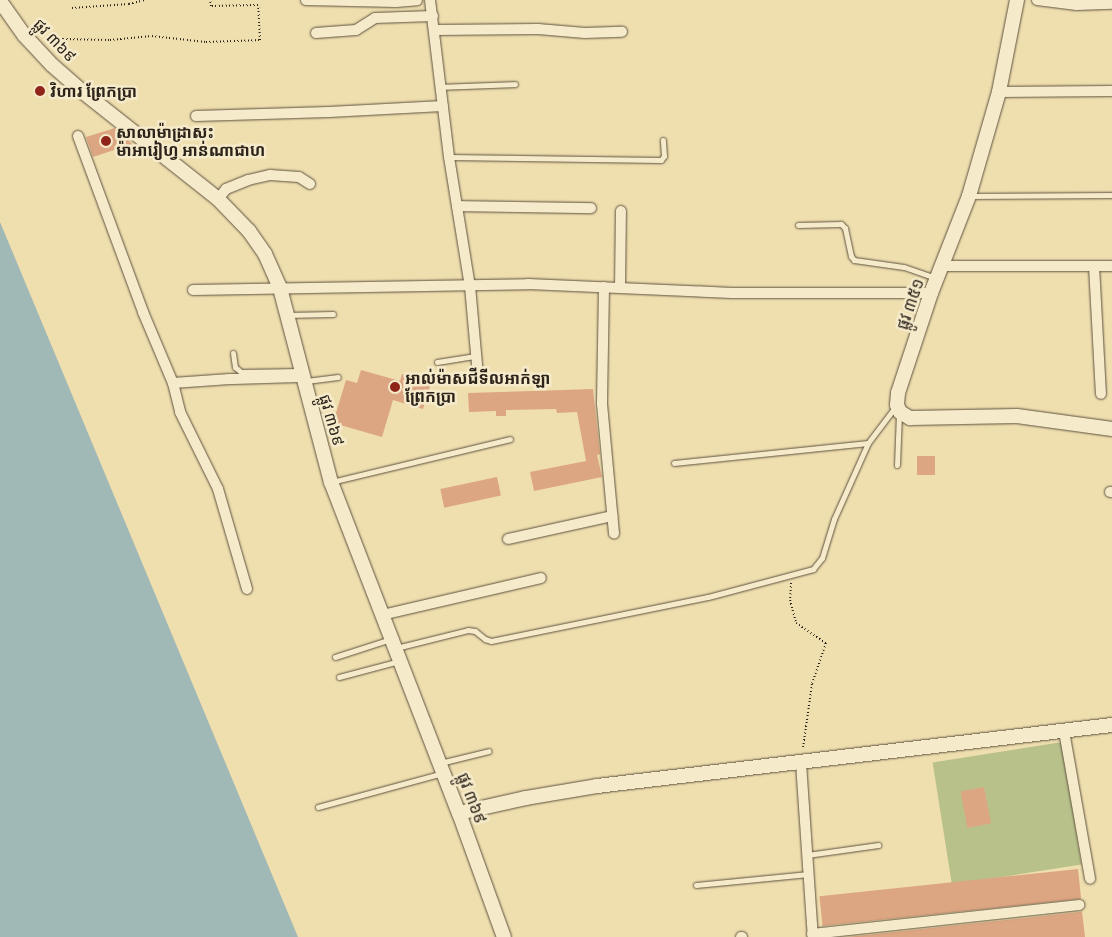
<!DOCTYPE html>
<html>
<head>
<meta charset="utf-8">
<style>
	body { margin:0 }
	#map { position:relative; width:1112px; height:937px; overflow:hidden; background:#efdeae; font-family:"Gentium Book Plus","Noto Sans Khmer",serif }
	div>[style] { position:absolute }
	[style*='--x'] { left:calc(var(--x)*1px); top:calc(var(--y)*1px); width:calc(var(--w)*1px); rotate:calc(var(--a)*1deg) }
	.green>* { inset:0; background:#b9c18b; transform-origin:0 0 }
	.water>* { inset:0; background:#a0b9b7 }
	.building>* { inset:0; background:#dda682; transform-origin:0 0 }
	.path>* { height:2px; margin-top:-1px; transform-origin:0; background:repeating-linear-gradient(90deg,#2c241b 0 1px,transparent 0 3.5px) }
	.roads { filter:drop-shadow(0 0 1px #5d5240) drop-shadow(0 0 1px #5d5240) }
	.lane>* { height:5px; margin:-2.5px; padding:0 2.5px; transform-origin:2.5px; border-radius:2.5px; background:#f5eaca }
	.street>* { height:10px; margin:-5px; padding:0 5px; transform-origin:5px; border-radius:5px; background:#f5eaca }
	.secondary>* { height:14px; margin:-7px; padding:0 7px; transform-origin:7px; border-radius:7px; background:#f5eaca }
	.dots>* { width:14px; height:14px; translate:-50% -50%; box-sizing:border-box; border:2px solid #f5eaca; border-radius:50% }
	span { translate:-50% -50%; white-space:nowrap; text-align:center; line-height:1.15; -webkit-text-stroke:5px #f5eaca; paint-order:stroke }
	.street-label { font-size:16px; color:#2c241b }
	.poi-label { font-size:16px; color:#2c241b; font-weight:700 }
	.left { translate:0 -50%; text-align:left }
</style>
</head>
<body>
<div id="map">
	<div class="green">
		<i style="left:1062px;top:742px;width:124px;height:131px;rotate:81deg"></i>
	</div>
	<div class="water">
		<i style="clip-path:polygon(0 222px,298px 937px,0 937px)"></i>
	</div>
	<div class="building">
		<i style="clip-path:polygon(115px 128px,132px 144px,93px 157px,86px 137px)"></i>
		<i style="clip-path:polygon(361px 370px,400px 381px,402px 374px,431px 383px,423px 409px,393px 400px,382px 437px,333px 423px,346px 380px,357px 383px)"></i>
		<i style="clip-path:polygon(593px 389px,600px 454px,597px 455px,602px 477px,534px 491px,530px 472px,586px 461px,577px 412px,557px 413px,556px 409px,506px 410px,506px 416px,496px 416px,496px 411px,469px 412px,468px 393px)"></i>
		<i style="left:935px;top:456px;width:19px;height:18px;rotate:90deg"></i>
		<i style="left:497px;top:477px;width:19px;height:58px;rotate:78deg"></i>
		<i style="left:984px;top:787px;width:37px;height:24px;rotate:79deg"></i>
		<i style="left:1078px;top:869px;width:30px;height:260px;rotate:84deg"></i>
		<i style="clip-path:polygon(1082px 911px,1085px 937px,848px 937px,1080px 912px)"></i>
	</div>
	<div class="path">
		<i style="--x:72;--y:8;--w:57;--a:-4"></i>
		<i style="--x:129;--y:4;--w:16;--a:-14"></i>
		<i style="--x:49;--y:43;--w:15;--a:-16"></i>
		<i style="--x:63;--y:39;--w:47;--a:1.2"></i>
		<i style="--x:110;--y:40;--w:42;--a:-5.4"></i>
		<i style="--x:152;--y:36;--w:54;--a:6.3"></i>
		<i style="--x:206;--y:42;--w:54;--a:-2.1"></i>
		<i style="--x:260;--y:40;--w:35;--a:-93"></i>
		<i style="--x:258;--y:5;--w:47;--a:178.8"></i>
		<i style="--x:211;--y:6;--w:6;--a:-99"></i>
		<i style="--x:791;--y:583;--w:17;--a:93"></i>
		<i style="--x:790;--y:600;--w:24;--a:75"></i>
		<i style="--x:796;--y:623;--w:36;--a:34"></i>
		<i style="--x:826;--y:643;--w:43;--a:108.9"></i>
		<i style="--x:812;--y:684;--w:65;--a:98"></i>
	</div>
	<div class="roads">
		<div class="lane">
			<i style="--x:440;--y:87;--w:75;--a:-2.3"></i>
			<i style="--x:449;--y:157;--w:212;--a:0.8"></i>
			<i style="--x:661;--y:160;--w:5;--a:-53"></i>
			<i style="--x:664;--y:156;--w:16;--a:-94"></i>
			<i style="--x:972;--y:196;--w:140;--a:-0.4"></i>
			<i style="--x:798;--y:225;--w:43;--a:-1.3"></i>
			<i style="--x:841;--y:224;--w:6;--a:45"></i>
			<i style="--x:845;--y:228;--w:29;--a:78"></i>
			<i style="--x:851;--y:256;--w:5;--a:53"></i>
			<i style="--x:854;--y:260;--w:50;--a:8"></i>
			<i style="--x:904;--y:267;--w:34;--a:19"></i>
			<i style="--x:287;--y:315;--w:46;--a:-1.2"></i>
			<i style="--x:233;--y:353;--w:14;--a:82"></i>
			<i style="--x:235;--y:367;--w:8;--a:40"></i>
			<i style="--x:241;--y:372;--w:59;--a:-1"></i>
			<i style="--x:437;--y:362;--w:39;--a:-9"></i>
			<i style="--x:306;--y:381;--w:32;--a:-7"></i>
			<i style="--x:674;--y:463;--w:195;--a:-5.9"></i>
			<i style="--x:897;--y:465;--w:52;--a:-87.8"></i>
			<i style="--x:331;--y:482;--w:184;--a:-13.5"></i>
			<i style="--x:396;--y:648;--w:74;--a:-14"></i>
			<i style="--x:468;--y:630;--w:7;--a:8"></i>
			<i style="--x:475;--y:631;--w:13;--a:39"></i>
			<i style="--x:485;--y:639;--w:6;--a:18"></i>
			<i style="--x:491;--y:641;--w:221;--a:-11.5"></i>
			<i style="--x:708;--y:597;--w:109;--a:-14.9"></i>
			<i style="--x:813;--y:569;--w:14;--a:-51"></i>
			<i style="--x:822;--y:558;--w:41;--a:-72.9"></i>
			<i style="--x:834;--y:519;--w:83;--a:-65.9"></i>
			<i style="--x:868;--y:443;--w:46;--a:-52.9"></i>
			<i style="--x:335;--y:657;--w:59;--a:-17.8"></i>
			<i style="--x:339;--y:677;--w:62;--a:-14.9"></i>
			<i style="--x:440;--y:763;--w:50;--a:-13.8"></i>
			<i style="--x:318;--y:807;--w:130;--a:-15.2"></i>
			<i style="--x:807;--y:855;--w:72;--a:-8"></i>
			<i style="--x:696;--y:885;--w:113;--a:-5.6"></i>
		</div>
		<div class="street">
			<i style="--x:306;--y:0;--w:90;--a:1.3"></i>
			<i style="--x:396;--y:2;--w:21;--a:-5"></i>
			<i style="--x:430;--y:0;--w:158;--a:83.1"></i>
			<i style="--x:449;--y:157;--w:131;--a:80.8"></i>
			<i style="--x:470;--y:286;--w:90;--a:84.9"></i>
			<i style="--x:1037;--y:0;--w:40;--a:7.1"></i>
			<i style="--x:1077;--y:5;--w:35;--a:-2"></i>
			<i style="--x:435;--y:30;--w:103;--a:-0.6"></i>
			<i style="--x:538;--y:29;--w:47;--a:4.9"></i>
			<i style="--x:585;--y:33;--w:37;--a:-2"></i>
			<i style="--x:316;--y:33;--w:40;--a:-4.3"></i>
			<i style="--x:356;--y:30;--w:22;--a:-32"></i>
			<i style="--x:375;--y:18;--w:58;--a:-2"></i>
			<i style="--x:999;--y:92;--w:113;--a:-0.5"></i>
			<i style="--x:196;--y:116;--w:133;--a:-1.7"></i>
			<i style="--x:329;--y:112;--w:114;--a:-3"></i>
			<i style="--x:78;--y:136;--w:188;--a:69.7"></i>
			<i style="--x:143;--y:312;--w:77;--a:67.1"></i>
			<i style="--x:173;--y:383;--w:30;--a:76"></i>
			<i style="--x:180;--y:412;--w:86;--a:63.7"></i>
			<i style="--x:218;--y:489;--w:104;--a:73.8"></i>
			<i style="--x:218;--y:199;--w:13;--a:-51"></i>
			<i style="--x:226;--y:189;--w:24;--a:-22"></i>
			<i style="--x:248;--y:180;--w:23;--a:-13"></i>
			<i style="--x:270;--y:175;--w:29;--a:4"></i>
			<i style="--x:299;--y:177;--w:13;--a:32"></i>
			<i style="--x:457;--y:206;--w:134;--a:0.9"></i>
			<i style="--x:942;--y:266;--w:170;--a:0"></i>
			<i style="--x:1094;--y:266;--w:128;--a:86.9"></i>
			<i style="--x:604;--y:287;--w:117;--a:91"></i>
			<i style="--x:602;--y:404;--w:130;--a:84.7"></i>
			<i style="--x:620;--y:288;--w:77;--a:-89.3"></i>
			<i style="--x:193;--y:290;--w:335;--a:-1"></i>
			<i style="--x:528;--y:284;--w:204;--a:2.5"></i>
			<i style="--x:732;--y:293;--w:199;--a:0"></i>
			<i style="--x:173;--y:383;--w:57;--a:-4"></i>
			<i style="--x:230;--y:379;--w:72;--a:-1.6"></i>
			<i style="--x:1110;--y:492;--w:2;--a:0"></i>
			<i style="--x:508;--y:539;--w:107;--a:-12.5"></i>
			<i style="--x:382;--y:615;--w:163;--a:-13.1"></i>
			<i style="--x:1064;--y:731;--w:150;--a:80"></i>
			<i style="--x:801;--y:763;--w:174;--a:86.1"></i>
			<i style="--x:812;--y:934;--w:269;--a:-6.2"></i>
			<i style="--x:741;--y:937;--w:1;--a:0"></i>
		</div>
		<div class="secondary">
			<i style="--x:1017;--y:0;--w:94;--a:101.1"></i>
			<i style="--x:999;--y:92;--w:108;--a:106.1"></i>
			<i style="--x:969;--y:196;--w:104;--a:111.4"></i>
			<i style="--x:931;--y:293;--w:105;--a:108.3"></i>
			<i style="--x:898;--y:393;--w:12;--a:95"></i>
			<i style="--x:897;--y:405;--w:8;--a:67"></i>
			<i style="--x:900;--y:412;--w:12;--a:31"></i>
			<i style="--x:910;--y:418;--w:107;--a:-1.1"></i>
			<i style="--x:1017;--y:416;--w:96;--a:7.8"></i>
			<i style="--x:0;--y:1;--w:42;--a:54.8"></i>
			<i style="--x:24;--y:35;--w:41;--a:47"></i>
			<i style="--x:52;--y:65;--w:41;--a:41.1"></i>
			<i style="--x:83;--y:92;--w:172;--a:38.4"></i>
			<i style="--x:218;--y:199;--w:45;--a:45.9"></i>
			<i style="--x:249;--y:231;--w:28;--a:55"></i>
			<i style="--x:265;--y:254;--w:37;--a:66"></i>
			<i style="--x:280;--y:288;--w:201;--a:75.3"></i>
			<i style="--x:331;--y:482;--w:355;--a:68.9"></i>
			<i style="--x:459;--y:813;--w:132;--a:70.1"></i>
			<i style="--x:459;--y:813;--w:69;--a:-12.6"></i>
			<i style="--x:526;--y:798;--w:72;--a:-9.6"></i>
			<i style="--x:597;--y:786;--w:519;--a:-6.76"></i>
		</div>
	</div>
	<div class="dots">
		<i style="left:40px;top:91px;background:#8f2418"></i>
		<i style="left:106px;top:141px;background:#8f2418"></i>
		<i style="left:395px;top:387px;background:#8f2418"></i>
	</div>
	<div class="street-label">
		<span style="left:55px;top:40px;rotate:46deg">ផ្លូវ ៣៦៩</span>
		<span style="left:910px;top:304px;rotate:-71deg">ផ្លូវ ៣៥១</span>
		<span style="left:332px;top:420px;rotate:74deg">ផ្លូវ ៣៦៩</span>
		<span style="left:472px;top:798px;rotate:69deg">ផ្លូវ ៣៦៩</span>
	</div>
	<div class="poi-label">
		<span class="left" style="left:50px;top:91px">វិហារ ព្រែកប្រា</span>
		<span class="left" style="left:116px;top:141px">សាលាម៉ាដ្រាសះ<br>ម៉ាអារៀហ្វ អាន់ណាជាហ</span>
		<span class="left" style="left:405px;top:387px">អាល់ម៉ាសជីទីលអាក់ឡា<br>ព្រែកប្រា</span>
	</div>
</div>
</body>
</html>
